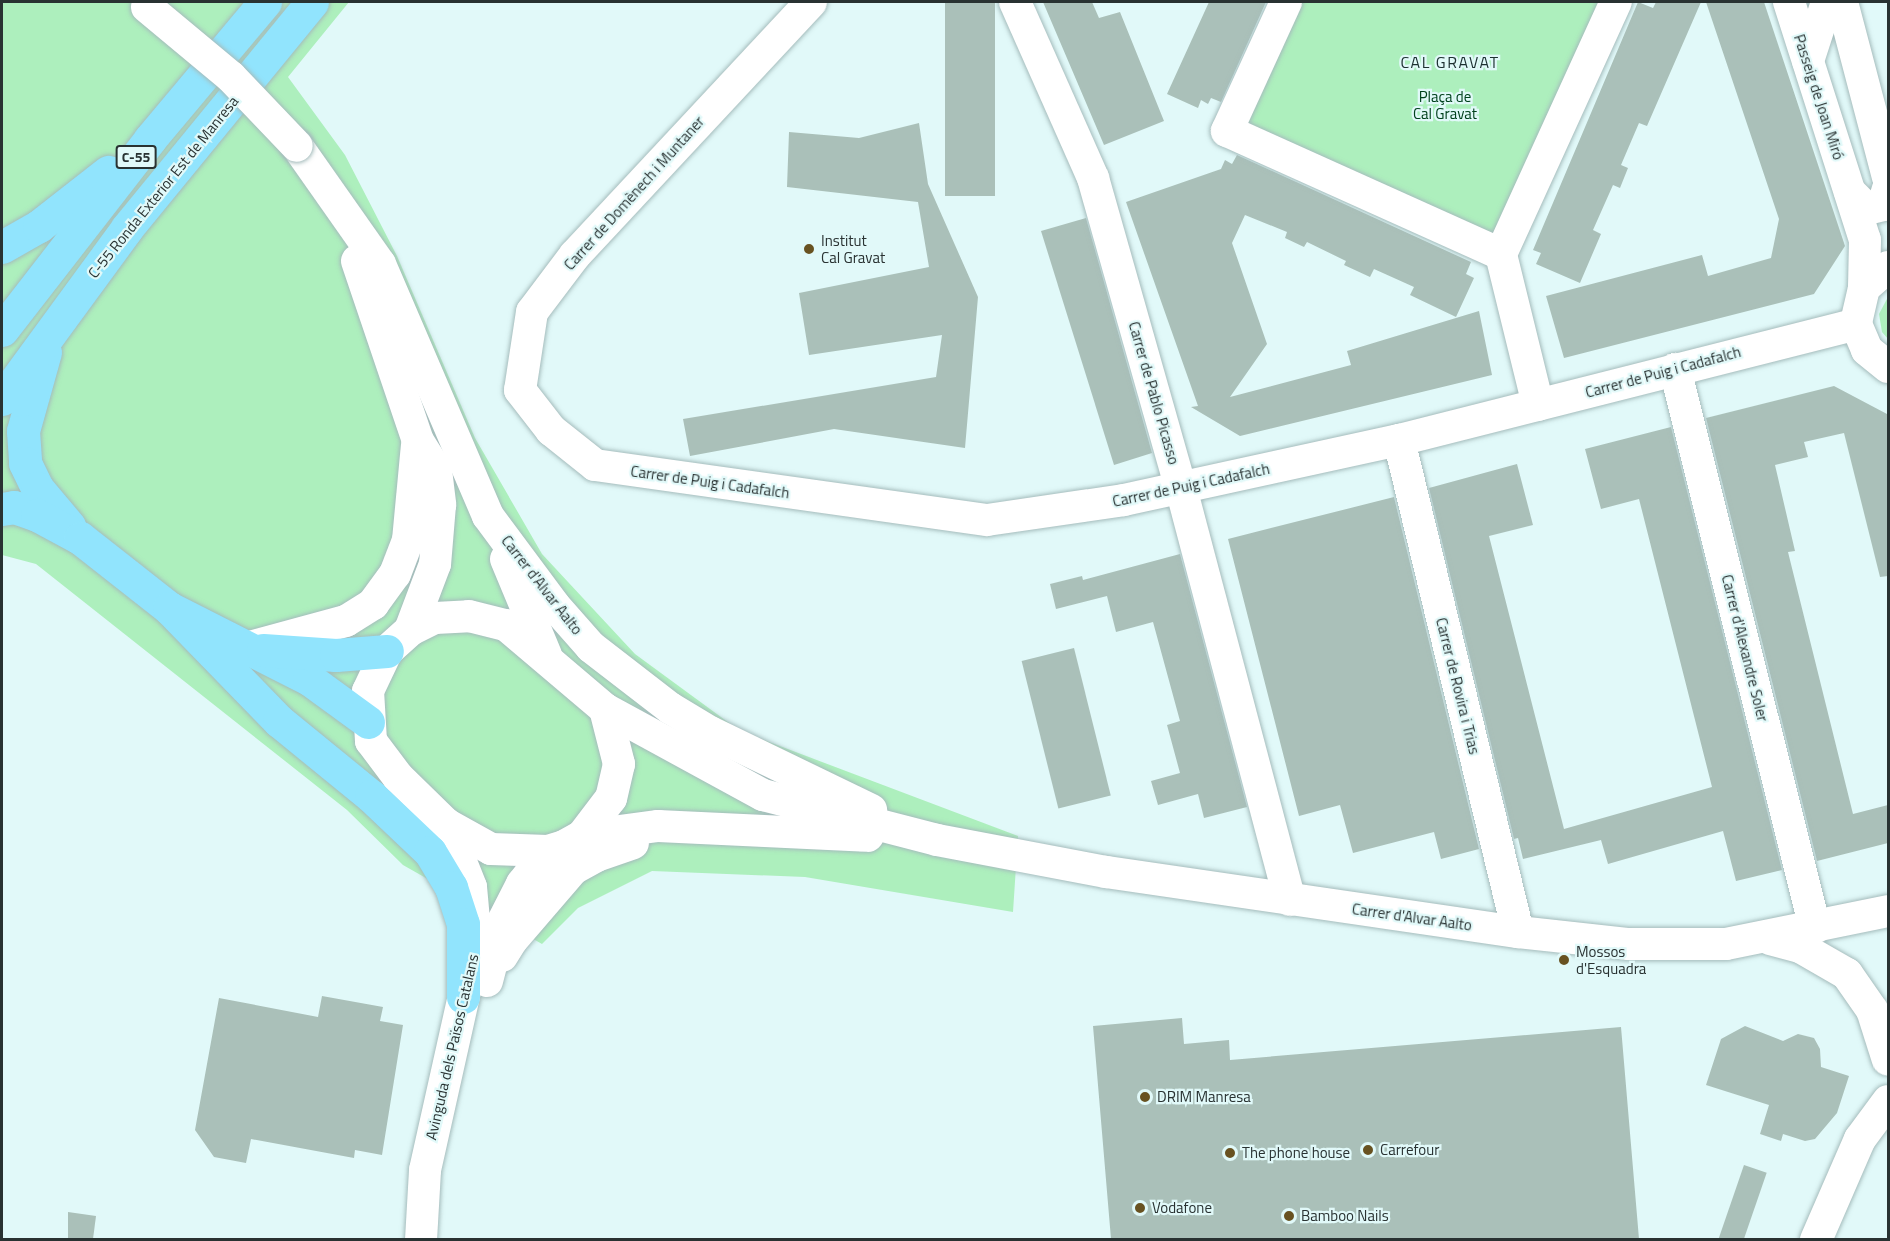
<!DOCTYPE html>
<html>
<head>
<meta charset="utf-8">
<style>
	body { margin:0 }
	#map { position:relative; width:1890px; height:1241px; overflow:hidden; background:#e1f9f9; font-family:"Titillium Web",sans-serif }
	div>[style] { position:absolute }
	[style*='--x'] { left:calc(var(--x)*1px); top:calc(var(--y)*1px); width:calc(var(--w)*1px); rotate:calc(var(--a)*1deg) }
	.green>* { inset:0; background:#adefbd }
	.building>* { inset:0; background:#aac0b9; transform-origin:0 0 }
	.roads { filter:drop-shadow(0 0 2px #a5bcbc) drop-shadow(0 0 2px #a5bcbc) }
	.minor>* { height:32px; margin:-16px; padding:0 16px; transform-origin:16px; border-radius:16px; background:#fff }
	.highway>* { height:33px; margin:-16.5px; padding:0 16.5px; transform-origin:16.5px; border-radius:16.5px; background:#91e4fd }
	.bridges { filter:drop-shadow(0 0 2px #a5bcbc) drop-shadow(0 0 2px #a5bcbc) }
	.minor-bridge>* { height:32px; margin:-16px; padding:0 16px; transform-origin:16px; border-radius:16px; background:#fff }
	.dots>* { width:16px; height:16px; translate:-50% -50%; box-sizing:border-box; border:3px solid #e1f9f9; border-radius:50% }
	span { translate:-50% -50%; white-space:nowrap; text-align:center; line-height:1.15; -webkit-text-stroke:4.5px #e1f9f9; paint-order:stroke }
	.shield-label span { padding:2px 4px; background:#e1f9f9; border:2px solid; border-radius:4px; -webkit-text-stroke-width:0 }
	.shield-label { font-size:14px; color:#293232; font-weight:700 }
	.park-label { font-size:15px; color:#00411c }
	.street-label { font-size:15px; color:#293232 }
	.poi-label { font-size:15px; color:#293232 }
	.left { translate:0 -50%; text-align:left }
	.neighbourhood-label { font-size:16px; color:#1d3031; letter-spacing:1.5px }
	.frame { position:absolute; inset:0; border:3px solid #293232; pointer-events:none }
</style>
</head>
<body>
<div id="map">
	<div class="green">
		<i style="clip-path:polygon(2px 2px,349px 2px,288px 77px,345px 155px,397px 256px,475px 438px,542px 554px,635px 654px,740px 731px,1018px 836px,1013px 912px,805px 877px,652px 871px,578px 908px,542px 944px,403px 865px,347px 810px,36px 564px,2px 555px)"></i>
		<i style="clip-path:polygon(1301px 2px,1605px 2px,1496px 240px,1244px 126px)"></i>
		<i style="clip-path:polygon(1888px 297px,1888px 339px,1882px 332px,1879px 314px)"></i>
	</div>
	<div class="building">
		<i style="left:945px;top:2px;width:50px;height:194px"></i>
		<i style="clip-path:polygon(1043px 2px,1092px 2px,1099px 18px,1120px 12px,1164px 121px,1104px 145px)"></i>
		<i style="clip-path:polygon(1209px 2px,1266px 2px,1221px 102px,1211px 98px,1208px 104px,1201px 100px,1198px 108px,1167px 94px)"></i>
		<i style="clip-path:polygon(1638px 2px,1653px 8px,1656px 2px,1701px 2px,1647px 126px,1639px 123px,1621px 165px,1628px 168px,1620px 188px,1613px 185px,1593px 230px,1601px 234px,1580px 283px,1536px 264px,1541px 253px,1533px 250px)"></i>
		<i style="clip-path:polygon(1706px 2px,1764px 2px,1845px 246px,1814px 294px,1564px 358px,1546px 296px,1702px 255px,1708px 276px,1771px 258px,1779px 219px)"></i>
		<i style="clip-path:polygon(919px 123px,928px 184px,978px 297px,965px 448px,834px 429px,690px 456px,683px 419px,936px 377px,942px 335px,809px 355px,799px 293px,929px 267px,918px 202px,787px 187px,789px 132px,859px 138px)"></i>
		<i style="clip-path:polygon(1237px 155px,1471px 262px,1466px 274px,1474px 278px,1456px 317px,1410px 295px,1414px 287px,1374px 269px,1370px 277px,1344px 265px,1346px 261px,1307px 242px,1304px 247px,1285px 238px,1287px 232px,1245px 215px,1232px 243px,1267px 344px,1230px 397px,1351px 365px,1347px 351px,1479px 311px,1492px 375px,1240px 436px,1191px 407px,1198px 406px,1126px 202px,1221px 169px,1225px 160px,1232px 164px)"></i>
		<i style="clip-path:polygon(1086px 218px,1152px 453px,1114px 465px,1041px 231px)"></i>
		<i style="clip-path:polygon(1834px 386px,1887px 414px,1888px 576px,1880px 577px,1844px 433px,1804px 442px,1808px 457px,1775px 465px,1795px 551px,1788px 552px,1853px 814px,1888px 805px,1888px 843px,1817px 861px,1706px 418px)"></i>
		<i style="clip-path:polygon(1671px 427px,1782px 870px,1736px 881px,1723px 831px,1608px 864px,1601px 840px,1523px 859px,1518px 838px,1514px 839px,1429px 488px,1517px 464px,1533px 525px,1489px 536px,1564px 829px,1712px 787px,1639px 499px,1601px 509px,1585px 449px)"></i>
		<i style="clip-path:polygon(1394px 497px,1479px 849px,1441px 859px,1434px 832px,1353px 853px,1340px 805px,1299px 816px,1228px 539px)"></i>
		<i style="clip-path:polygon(1180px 554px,1247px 807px,1204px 818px,1198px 794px,1158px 805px,1151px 781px,1180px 773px,1167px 725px,1180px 721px,1153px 622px,1116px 632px,1107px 596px,1056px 609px,1050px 584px,1082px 576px,1083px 580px)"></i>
		<i style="left:1074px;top:648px;width:152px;height:54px;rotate:76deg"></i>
		<i style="clip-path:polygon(322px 996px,383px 1007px,380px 1021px,403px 1025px,382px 1155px,355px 1150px,354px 1158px,251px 1139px,246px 1163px,214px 1157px,195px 1130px,219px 998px,318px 1017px)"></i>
		<i style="clip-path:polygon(1182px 1018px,1184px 1044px,1229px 1040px,1230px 1060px,1621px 1027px,1639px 1239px,1111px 1239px,1093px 1026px)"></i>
		<i style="clip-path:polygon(1745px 1026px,1783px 1041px,1798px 1034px,1814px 1038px,1820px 1049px,1821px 1067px,1849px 1076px,1837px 1113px,1815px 1139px,1805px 1141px,1783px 1134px,1781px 1141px,1760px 1134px,1769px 1105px,1706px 1085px,1721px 1039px)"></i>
		<i style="left:1744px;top:1165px;width:24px;height:78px;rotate:19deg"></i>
		<i style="clip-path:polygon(68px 1212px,96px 1216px,93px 1239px,68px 1239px)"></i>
	</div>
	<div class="roads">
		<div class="minor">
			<i style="--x:811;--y:2;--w:346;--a:133"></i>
			<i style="--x:575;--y:255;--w:71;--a:127"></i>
			<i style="--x:532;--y:312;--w:79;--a:98.7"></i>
			<i style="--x:520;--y:390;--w:51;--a:52.2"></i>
			<i style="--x:551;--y:430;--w:56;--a:38.5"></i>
			<i style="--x:595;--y:465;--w:396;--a:8"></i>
			<i style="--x:987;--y:520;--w:138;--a:-8.3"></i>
			<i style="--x:1124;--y:500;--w:281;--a:-12.3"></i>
			<i style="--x:1399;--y:440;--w:471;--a:-14.2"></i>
			<i style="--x:1015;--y:2;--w:193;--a:66.1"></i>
			<i style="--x:1093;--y:178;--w:322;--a:74.2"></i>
			<i style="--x:1181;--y:488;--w:426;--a:75.2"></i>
			<i style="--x:1286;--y:2;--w:142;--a:114.6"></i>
			<i style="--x:1227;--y:131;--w:300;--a:24.2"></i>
			<i style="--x:1789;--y:2;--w:250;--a:72.3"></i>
			<i style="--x:1865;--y:240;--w:48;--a:91.2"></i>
			<i style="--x:1842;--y:2;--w:181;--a:75.3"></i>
			<i style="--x:1808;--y:61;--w:62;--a:-72.1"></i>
			<i style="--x:297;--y:146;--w:144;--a:54.9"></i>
			<i style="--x:380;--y:264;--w:274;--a:66.8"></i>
			<i style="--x:488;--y:516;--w:111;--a:53.4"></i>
			<i style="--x:554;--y:605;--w:56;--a:48.6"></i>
			<i style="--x:591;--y:647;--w:100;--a:37.7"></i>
			<i style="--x:670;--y:708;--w:47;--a:31"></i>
			<i style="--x:710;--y:732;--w:179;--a:25.8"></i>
			<i style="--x:1850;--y:192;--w:24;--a:45"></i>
			<i style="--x:1867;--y:209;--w:16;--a:-14"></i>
			<i style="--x:1883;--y:205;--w:17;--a:-73"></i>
			<i style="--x:357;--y:261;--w:190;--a:71.3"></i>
			<i style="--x:418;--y:441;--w:34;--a:58"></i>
			<i style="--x:436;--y:470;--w:35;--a:83"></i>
			<i style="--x:440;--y:505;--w:59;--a:94.8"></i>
			<i style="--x:435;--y:564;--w:71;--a:110.7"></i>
			<i style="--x:1888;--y:267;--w:32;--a:139"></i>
			<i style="--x:1864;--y:288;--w:37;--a:103"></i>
			<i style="--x:1856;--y:324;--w:28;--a:67"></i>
			<i style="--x:1867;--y:350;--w:27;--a:39"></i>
			<i style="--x:1675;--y:369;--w:576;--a:75.94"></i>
			<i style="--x:1538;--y:405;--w:155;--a:-103.8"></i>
			<i style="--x:1501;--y:254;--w:277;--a:-65.5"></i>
			<i style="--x:1399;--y:440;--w:506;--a:76.4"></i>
			<i style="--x:506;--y:559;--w:104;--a:67.4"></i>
			<i style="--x:469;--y:616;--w:38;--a:14"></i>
			<i style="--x:506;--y:625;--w:130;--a:40.3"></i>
			<i style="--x:605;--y:709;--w:57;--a:75.7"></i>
			<i style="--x:619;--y:764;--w:35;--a:103"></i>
			<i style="--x:611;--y:798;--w:48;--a:127.3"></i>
			<i style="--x:582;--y:836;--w:21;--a:151"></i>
			<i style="--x:564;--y:846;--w:17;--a:163"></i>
			<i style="--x:548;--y:851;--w:57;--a:-178"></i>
			<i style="--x:491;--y:849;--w:51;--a:-150.9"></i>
			<i style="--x:446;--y:824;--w:67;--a:-135.6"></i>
			<i style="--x:398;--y:777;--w:45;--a:-126.9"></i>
			<i style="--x:371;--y:741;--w:50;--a:-93.4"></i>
			<i style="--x:368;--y:691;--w:44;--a:-64.6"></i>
			<i style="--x:387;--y:651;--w:31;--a:-42"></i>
			<i style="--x:410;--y:630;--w:28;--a:-26"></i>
			<i style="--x:435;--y:618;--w:34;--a:-3"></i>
			<i style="--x:250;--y:647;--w:99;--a:-15.2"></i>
			<i style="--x:346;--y:621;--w:32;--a:-32"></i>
			<i style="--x:373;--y:604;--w:37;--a:-54"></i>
			<i style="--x:395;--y:574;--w:36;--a:-69"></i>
			<i style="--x:408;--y:540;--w:95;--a:-84.6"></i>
			<i style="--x:605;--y:709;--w:180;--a:28.6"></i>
			<i style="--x:763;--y:795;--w:180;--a:14.5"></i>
			<i style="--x:937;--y:840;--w:172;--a:10.7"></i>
			<i style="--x:1106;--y:872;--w:416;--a:8.3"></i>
			<i style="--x:1518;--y:932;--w:112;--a:6.2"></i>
			<i style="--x:1629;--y:944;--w:97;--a:0"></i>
			<i style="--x:1726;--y:944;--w:165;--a:-11.5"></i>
			<i style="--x:582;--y:836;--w:77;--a:-7.5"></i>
			<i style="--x:658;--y:826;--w:210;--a:2.7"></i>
			<i style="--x:1770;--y:939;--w:31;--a:15"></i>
			<i style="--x:1800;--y:947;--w:54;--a:29.9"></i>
			<i style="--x:1847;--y:974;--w:44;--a:55.2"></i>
			<i style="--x:1872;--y:1010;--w:52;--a:72.3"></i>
			<i style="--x:502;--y:956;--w:19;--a:-58"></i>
			<i style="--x:512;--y:940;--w:94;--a:-49.3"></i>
			<i style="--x:573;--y:869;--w:26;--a:-29"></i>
			<i style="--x:596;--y:856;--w:39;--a:-19"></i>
			<i style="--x:487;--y:981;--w:60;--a:-75.5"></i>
			<i style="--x:502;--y:923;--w:44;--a:-62.9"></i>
			<i style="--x:522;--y:884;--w:42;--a:-51.8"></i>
			<i style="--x:421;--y:1240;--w:70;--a:-86.7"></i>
			<i style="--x:425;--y:1170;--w:234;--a:-77.4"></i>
			<i style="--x:476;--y:942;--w:55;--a:-95.2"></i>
			<i style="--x:471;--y:887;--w:68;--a:-111.6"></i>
			<i style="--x:1816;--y:1240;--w:110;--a:-66.5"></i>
			<i style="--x:1860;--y:1139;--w:47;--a:-53.6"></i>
		</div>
		<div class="highway">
			<i style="--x:2;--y:247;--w:43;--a:-29.6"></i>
			<i style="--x:39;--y:226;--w:88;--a:-38"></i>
			<i style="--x:2;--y:330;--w:242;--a:-52.2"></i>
			<i style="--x:150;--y:139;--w:179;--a:-50"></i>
			<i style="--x:45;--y:352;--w:82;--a:105.6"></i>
			<i style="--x:23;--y:431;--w:32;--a:86"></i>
			<i style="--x:25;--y:463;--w:28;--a:64"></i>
			<i style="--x:37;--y:488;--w:50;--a:49.9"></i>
			<i style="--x:2;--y:399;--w:212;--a:-53.8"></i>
			<i style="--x:127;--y:228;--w:292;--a:-50.7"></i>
			<i style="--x:2;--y:509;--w:12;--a:-9"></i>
			<i style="--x:14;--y:507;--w:24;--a:19"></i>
			<i style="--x:37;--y:515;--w:49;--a:28.1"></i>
			<i style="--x:80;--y:538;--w:113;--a:38.2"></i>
			<i style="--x:169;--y:608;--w:157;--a:26.9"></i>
			<i style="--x:309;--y:679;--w:73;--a:36.1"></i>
			<i style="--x:169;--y:608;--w:158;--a:45.8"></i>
			<i style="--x:279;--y:721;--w:119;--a:39.2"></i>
			<i style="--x:371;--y:796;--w:81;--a:43.5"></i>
			<i style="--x:430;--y:852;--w:41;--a:59"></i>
			<i style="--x:451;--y:887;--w:39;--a:72"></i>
			<i style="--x:463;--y:924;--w:73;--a:90"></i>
			<i style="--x:263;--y:650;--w:73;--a:3.9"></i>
			<i style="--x:336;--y:655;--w:51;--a:-4.5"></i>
		</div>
	</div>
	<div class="bridges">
		<div class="minor-bridge">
			<i style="--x:147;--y:7;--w:109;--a:39.8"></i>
			<i style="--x:231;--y:77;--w:95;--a:46.3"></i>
		</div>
	</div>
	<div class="dots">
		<i style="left:809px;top:249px;background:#685221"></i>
		<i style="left:1564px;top:960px;background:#685221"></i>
		<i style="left:1145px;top:1097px;background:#685221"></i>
		<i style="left:1368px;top:1150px;background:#685221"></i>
		<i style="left:1230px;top:1153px;background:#685221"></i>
		<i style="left:1140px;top:1208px;background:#685221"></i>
		<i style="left:1289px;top:1216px;background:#685221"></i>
	</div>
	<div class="shield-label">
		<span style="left:136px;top:157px">C-55</span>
	</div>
	<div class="park-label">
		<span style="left:1445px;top:105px">Plaça de<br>Cal Gravat</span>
	</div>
	<div class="street-label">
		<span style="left:1819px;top:97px;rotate:72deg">Passeig de Joan Miró</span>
		<span style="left:163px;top:187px;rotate:-51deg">C-55 Ronda Exterior Est de Manresa</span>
		<span style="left:634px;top:193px;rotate:-48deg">Carrer de Domènech i Muntaner</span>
		<span style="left:1663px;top:372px;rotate:-15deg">Carrer de Puig i Cadafalch</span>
		<span style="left:1154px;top:393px;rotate:74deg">Carrer de Pablo Picasso</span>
		<span style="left:710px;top:482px;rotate:8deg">Carrer de Puig i Cadafalch</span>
		<span style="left:1191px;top:485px;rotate:-12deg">Carrer de Puig i Cadafalch</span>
		<span style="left:542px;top:585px;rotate:52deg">Carrer d'Alvar Aalto</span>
		<span style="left:1745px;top:648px;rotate:76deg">Carrer d'Alexandre Soler</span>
		<span style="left:1458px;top:686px;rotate:76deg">Carrer de Rovira i Trias</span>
		<span style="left:1412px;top:917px;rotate:8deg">Carrer d'Alvar Aalto</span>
		<span style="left:452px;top:1047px;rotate:-77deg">Avinguda dels Països Catalans</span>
	</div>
	<div class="poi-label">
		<span class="left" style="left:821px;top:249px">Institut<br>Cal Gravat</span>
		<span class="left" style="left:1576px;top:960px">Mossos<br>d'Esquadra</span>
		<span class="left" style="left:1157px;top:1097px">DRIM Manresa</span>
		<span class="left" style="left:1380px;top:1150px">Carrefour</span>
		<span class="left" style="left:1242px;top:1153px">The phone house</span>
		<span class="left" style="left:1152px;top:1208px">Vodafone</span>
		<span class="left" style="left:1301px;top:1216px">Bamboo Nails</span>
	</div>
	<div class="neighbourhood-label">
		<span style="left:1450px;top:62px">CAL GRAVAT</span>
	</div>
	<div class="frame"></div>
</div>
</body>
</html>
